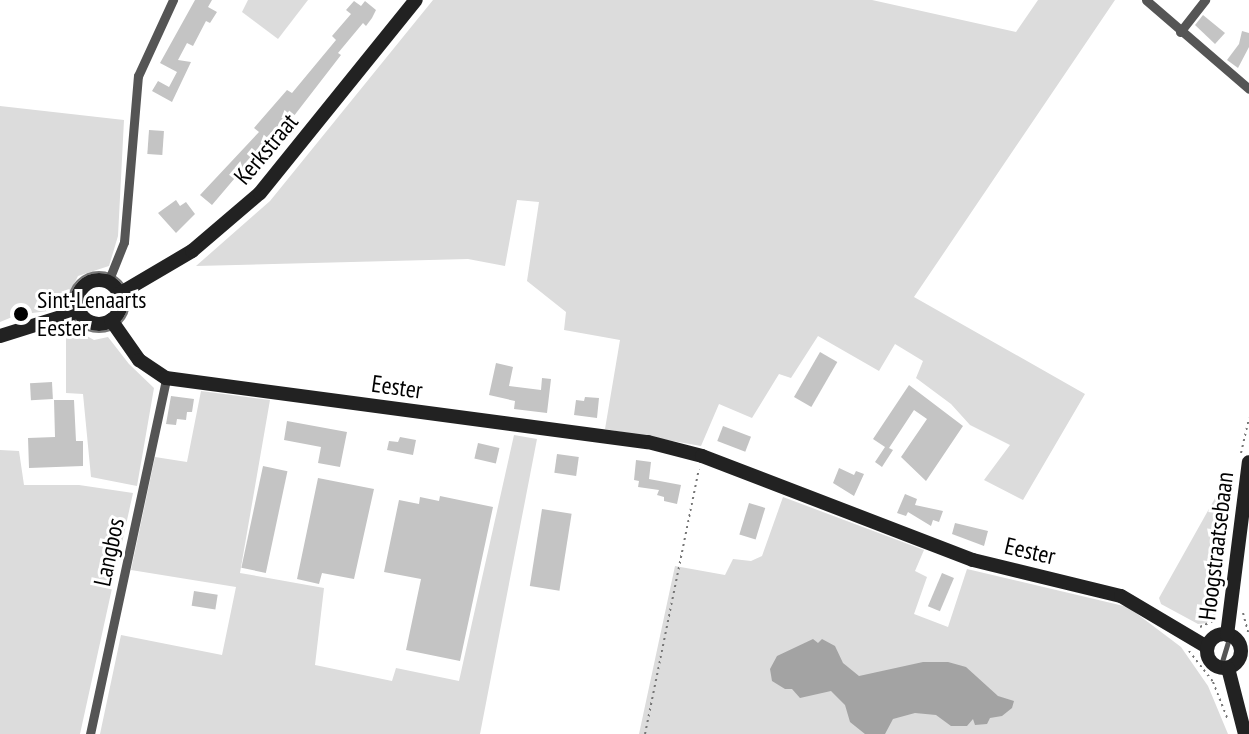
<!DOCTYPE html>
<html>
<head>
<meta charset="utf-8">
<style>
	body { margin:0 }
	#map { position:relative; width:1249px; height:734px; overflow:hidden; background:#fff; font-family:"PT Sans Narrow",sans-serif }
	div>[style] { position:absolute }
	[style*='--x'] { left:calc(var(--x)*1px); top:calc(var(--y)*1px); width:calc(var(--w)*1px); rotate:calc(var(--a)*1deg) }
	.green>* { inset:0; background:#dcdcdc }
	.water>* { inset:0; background:#a3a3a3 }
	.building>* { inset:0; background:#c4c4c4; transform-origin:0 0 }
	.path>* { height:2px; margin-top:-1px; transform-origin:0; background:repeating-linear-gradient(90deg,#777 0 2px,transparent 0 6px) }
	.path>.ring { margin:-1px; padding:0; box-sizing:content-box; background:none; border:2px solid #777; border-radius:50% }
	.lane>* { height:5px; margin:-2.5px; padding:0 2.5px; transform-origin:2.5px; border-radius:2.5px; background:#555 }
	.street>* { height:9px; margin:-4.5px; padding:0 4.5px; transform-origin:4.5px; border-radius:4.5px; background:#555 }
	.secondary>* { height:14px; margin:-7px; padding:0 7px; transform-origin:7px; border-radius:7px; background:#222 }
	.secondary>.ring { margin:-7px; padding:0; box-sizing:content-box; background:none; border:14px solid #222; border-radius:50% }
	.dots>* { width:22px; height:22px; translate:-50% -50%; box-sizing:border-box; border:4px solid #fff; border-radius:50% }
	span { translate:-50% -50%; white-space:nowrap; text-align:center; line-height:1.15; -webkit-text-stroke:6px #fff; paint-order:stroke }
	.street-label { font-size:24px; color:#000 }
	.poi-label { font-size:24px; color:#000 }
	.left { translate:0 -50%; text-align:left }
</style>
</head>
<body>
<div id="map">
	<div class="green">
		<i style="clip-path:polygon(248px 0,308px 0,278px 39px,242px 12px)"></i>
		<i style="clip-path:polygon(433px 0,872px 0,1016px 32px,1038px 0,1115px 0,914px 297px,1085px 394px,1023px 500px,984px 480px,1010px 445px,970px 425px,951px 404px,916px 378px,923px 361px,895px 344px,879px 371px,818px 336px,791px 378px,779px 374px,752px 418px,719px 404px,701px 446px,605px 429px,620px 340px,564px 330px,566px 312px,527px 281px,539px 202px,517px 200px,505px 266px,468px 259px,196px 266px,270px 201px)"></i>
		<i style="clip-path:polygon(0 106px,124px 120px,118px 236px,109px 266px,78px 276px,64px 304px,48px 311px,17px 315px,0 322px)"></i>
		<i style="clip-path:polygon(78px 331px,94px 340px,108px 337px,129px 364px,154px 388px,137px 486px,91px 477px,83px 394px,66px 393px,66px 335px)"></i>
		<i style="clip-path:polygon(201px 391px,270px 400px,240px 573px,324px 588px,315px 665px,392px 681px,396px 668px,459px 681px,514px 435px,537px 439px,480px 734px,100px 734px,121px 635px,222px 655px,236px 587px,131px 570px,155px 457px,187px 462px)"></i>
		<i style="clip-path:polygon(0 450px,19px 451px,24px 485px,79px 485px,133px 493px,80px 734px,0 734px)"></i>
		<i style="clip-path:polygon(1228px 475px,1234px 480px,1226px 532px,1218px 556px,1220px 576px,1214px 608px,1207px 623px,1198px 624px,1161px 604px,1159px 598px)"></i>
		<i style="clip-path:polygon(783px 497px,924px 550px,915px 571px,927px 577px,914px 614px,948px 627px,967px 569px,1128px 607px,1181px 647px,1208px 686px,1228px 734px,639px 734px,675px 566px,725px 575px,733px 559px,751px 561px,762px 556px)"></i>
	</div>
	<div class="water">
		<i style="clip-path:polygon(813px 639px,818px 643px,822px 639px,835px 646px,843px 663px,859px 676px,923px 662px,948px 662px,966px 667px,998px 696px,1014px 701px,1012px 708px,1002px 716px,990px 718px,987px 724px,975px 725px,973px 719px,967px 726px,951px 726px,936px 715px,915px 713px,893px 719px,885px 734px,865px 734px,850px 722px,845px 705px,831px 691px,800px 698px,792px 689px,785px 689px,772px 681px,770px 669px,777px 656px)"></i>
	</div>
	<div class="building">
		<i style="clip-path:polygon(195px 0,212px 0,208px 7px,217px 12px,210px 23px,206px 21px,193px 46px,187px 43px,178px 60px,191px 62px,172px 102px,152px 91px,158px 81px,169px 87px,177px 72px,160px 63px)"></i>
		<i style="clip-path:polygon(354px 1px,361px 6px,365px 1px,376px 10px,372px 18px,366px 26px,363px 23px,338px 53px,341px 55px,273px 143px,268px 139px,212px 205px,200px 195px,259px 132px,254px 128px,260px 121px,287px 90px,292px 93px,336px 40px,332px 36px,351px 14px,346px 10px)"></i>
		<i style="clip-path:polygon(1203px 15px,1225px 33px,1215px 44px,1195px 25px)"></i>
		<i style="clip-path:polygon(1242px 31px,1249px 33px,1249px 47px,1238px 68px,1227px 60px,1239px 44px)"></i>
		<i style="left:149px;top:130px;width:15px;height:24px;rotate:4deg"></i>
		<i style="clip-path:polygon(176px 200px,180px 206px,186px 202px,195px 214px,176px 233px,158px 213px)"></i>
		<i style="left:820px;top:352px;width:20px;height:52px;rotate:30deg"></i>
		<i style="clip-path:polygon(496px 363px,513px 367px,509px 386px,541px 390px,542px 378px,551px 379px,547px 413px,514px 409px,515px 401px,489px 395px)"></i>
		<i style="left:52px;top:382px;width:17px;height:22px;rotate:87deg"></i>
		<i style="clip-path:polygon(909px 385px,963px 426px,926px 481px,901px 457px,927px 419px,914px 410px,889px 448px,893px 450px,882px 467px,875px 462px,885px 447px,873px 439px)"></i>
		<i style="clip-path:polygon(171px 396px,194px 399px,192px 412px,187px 412px,186px 420px,177px 419px,176px 425px,166px 424px)"></i>
		<i style="clip-path:polygon(585px 397px,599px 398px,597px 418px,574px 415px,576px 400px,584px 401px)"></i>
		<i style="clip-path:polygon(54px 400px,74px 400px,76px 441px,83px 441px,83px 466px,29px 468px,28px 438px,55px 437px)"></i>
		<i style="clip-path:polygon(287px 421px,347px 432px,340px 467px,318px 463px,321px 447px,284px 440px)"></i>
		<i style="left:723px;top:426px;width:30px;height:16px;rotate:21deg"></i>
		<i style="clip-path:polygon(400px 437px,416px 440px,413px 455px,387px 450px,389px 441px,398px 442px)"></i>
		<i style="left:478px;top:443px;width:22px;height:16px;rotate:13deg"></i>
		<i style="left:557px;top:454px;width:22px;height:19px;rotate:8deg"></i>
		<i style="clip-path:polygon(636px 460px,651px 462px,649px 479px,681px 485px,677px 504px,664px 501px,664px 497px,657px 495px,659px 490px,638px 487px,639px 481px,634px 480px)"></i>
		<i style="left:263px;top:466px;width:25px;height:104px;rotate:12deg"></i>
		<i style="clip-path:polygon(839px 468px,854px 475px,856px 471px,864px 474px,854px 496px,833px 483px)"></i>
		<i style="clip-path:polygon(318px 478px,374px 489px,354px 579px,322px 573px,319px 584px,297px 579px)"></i>
		<i style="clip-path:polygon(905px 494px,917px 499px,915px 505px,943px 511px,939px 522px,933px 520px,931px 526px,908px 512px,906px 516px,897px 513px)"></i>
		<i style="clip-path:polygon(440px 496px,493px 507px,460px 661px,406px 650px,421px 579px,384px 572px,399px 500px,419px 504px,420px 497px,439px 501px)"></i>
		<i style="left:749px;top:503px;width:17px;height:33px;rotate:17deg"></i>
		<i style="left:542px;top:509px;width:30px;height:78px;rotate:9deg"></i>
		<i style="clip-path:polygon(955px 523px,988px 531px,984px 546px,952px 534px)"></i>
		<i style="left:942px;top:573px;width:13px;height:36px;rotate:23deg"></i>
		<i style="left:194px;top:591px;width:24px;height:15px;rotate:9deg"></i>
	</div>
	<div class="path">
		<i class="ring" style="left:69px;top:272px;width:58px;height:58px"></i>
		<i style="--x:1241;--y:453;--w:36;--a:-77"></i>
		<i style="--x:1222;--y:574;--w:16;--a:-97"></i>
		<i style="--x:1220;--y:558;--w:21;--a:-73"></i>
		<i style="--x:1243;--y:613;--w:23;--a:75"></i>
		<i style="--x:1200;--y:627;--w:14;--a:-25"></i>
		<i style="--x:1213;--y:621;--w:26;--a:-77"></i>
		<i style="--x:1189;--y:651;--w:39;--a:52"></i>
		<i style="--x:1213;--y:682;--w:41;--a:68.5"></i>
		<i style="--x:645;--y:734;--w:270;--a:-78.5"></i>
	</div>
	<div class="lane">
		<i style="--x:1220;--y:668;--w:31;--a:-73"></i>
	</div>
	<div class="street">
		<i style="--x:1146;--y:0;--w:136;--a:40.8"></i>
		<i style="--x:1180;--y:32;--w:41;--a:-52"></i>
		<i style="--x:108;--y:282;--w:43;--a:-68.2"></i>
		<i style="--x:124;--y:242;--w:167;--a:-85.2"></i>
		<i style="--x:138;--y:76;--w:84;--a:-65.3"></i>
		<i style="--x:90;--y:734;--w:364;--a:-77.9"></i>
	</div>
	<div class="secondary">
		<i class="ring" style="left:77px;top:280px;width:30px;height:30px"></i>
		<i style="--x:119;--y:294;--w:85;--a:-30.5"></i>
		<i style="--x:192;--y:251;--w:89;--a:-40.5"></i>
		<i style="--x:260;--y:193;--w:248;--a:-51.1"></i>
		<i style="--x:111;--y:320;--w:49;--a:55"></i>
		<i style="--x:139;--y:360;--w:32;--a:34"></i>
		<i style="--x:166;--y:378;--w:486;--a:7.6"></i>
		<i style="--x:648;--y:442;--w:56;--a:14.5"></i>
		<i style="--x:702;--y:456;--w:290;--a:21"></i>
		<i style="--x:973;--y:560;--w:152;--a:13.7"></i>
		<i style="--x:1121;--y:596;--w:100;--a:30.7"></i>
		<i style="--x:0;--y:336;--w:84;--a:-17.4"></i>
		<i class="ring" style="left:1207px;top:634px;width:20px;height:20px"></i>
		<i style="--x:1227;--y:635;--w:174;--a:-82.8"></i>
		<i style="--x:1228;--y:668;--w:68;--a:75.6"></i>
	</div>
	<div class="dots">
		<i style="left:21px;top:314px;background:#000"></i>
	</div>
	<div class="street-label">
		<span style="left:266px;top:149px;rotate:-50deg">Kerkstraat</span>
		<span style="left:397px;top:387px;rotate:8deg">Eester</span>
		<span style="left:1216px;top:546px;rotate:-83deg">Hoogstraatsebaan</span>
		<span style="left:1030px;top:551px;rotate:13deg">Eester</span>
		<span style="left:109px;top:552px;rotate:-78deg">Langbos</span>
	</div>
	<div class="poi-label">
		<span class="left" style="left:37px;top:314px">Sint-Lenaarts<br>Eester</span>
	</div>
</div>
</body>
</html>
